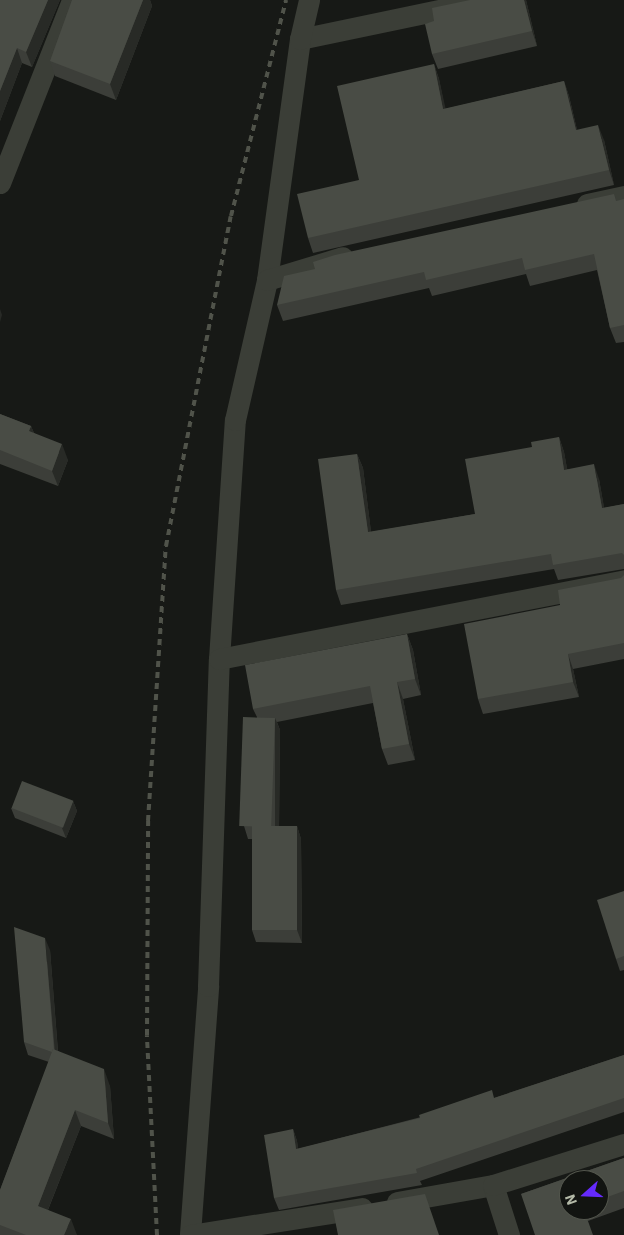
<!DOCTYPE html>
<html>
<head>
<meta charset="utf-8">
<style>
	body { margin:0 }
	#map { position:relative; width:624px; height:1235px; overflow:hidden; background:#171916; font-family:"IBM Plex Sans",sans-serif }
	div>[style] { position:absolute }
	[style*='--x'] { left:calc(var(--x)*1px); top:calc(var(--y)*1px); width:calc(var(--w)*1px); rotate:calc(var(--a)*1deg) }
	.service>* { height:21px; margin:-10.5px; padding:0 10.5px; transform-origin:10.5px; border-radius:10.5px; background:#3b3e37 }
	.rail>* { height:4px; margin-top:-2px; transform-origin:0; background:repeating-linear-gradient(90deg,#50534a 0 6px,transparent 0 11px) }
	.wall>* { inset:0; background:#3c3e39 }
	.shaded-wall>* { inset:0; background:#282a26 }
	.building>* { inset:0; background:#494c45; transform-origin:0 0 }
	span { translate:-50% -50%; white-space:nowrap; text-align:center; line-height:1.15; -webkit-text-stroke:5px #121411; paint-order:stroke }
	.north { position:absolute; left:559px; top:1170px; width:50px; height:50px; box-sizing:border-box; background:#121411; border:1px solid #53564d; border-radius:50%; rotate:250deg; font-size:14px; font-weight:700; line-height:20px; text-align:center; color:#b4baa8 }
	.north::after { content:''; display:block; margin:auto; width:18px; height:22px; background:#652afd; clip-path:polygon(50% 0,100% 100%,50% 72%,0 100%) }
</style>
</head>
<body>
<div id="map">
	<div class="service">
		<i style="--x:300;--y:39;--w:191;--a:-11.8"></i>
		<i style="--x:0;--y:183;--w:197;--a:-68.5"></i>
		<i style="--x:587;--y:204;--w:38;--a:-12"></i>
		<i style="--x:267;--y:280;--w:243;--a:-82.2"></i>
		<i style="--x:300;--y:39;--w:40;--a:-77"></i>
		<i style="--x:219;--y:659;--w:240;--a:-86.2"></i>
		<i style="--x:235;--y:420;--w:144;--a:-77.1"></i>
		<i style="--x:267;--y:280;--w:79;--a:-16.8"></i>
		<i style="--x:397;--y:1202;--w:97;--a:-10"></i>
		<i style="--x:190;--y:1234;--w:249;--a:-85.8"></i>
		<i style="--x:208;--y:986;--w:327;--a:-88.1"></i>
		<i style="--x:219;--y:659;--w:413;--a:-11"></i>
		<i style="--x:190;--y:1235;--w:174;--a:-8.9"></i>
		<i style="--x:509;--y:1235;--w:52;--a:-107.7"></i>
		<i style="--x:493;--y:1185;--w:137;--a:-17.4"></i>
	</div>
	<div class="rail">
		<i style="--x:157;--y:1235;--w:200;--a:-92.9"></i>
		<i style="--x:147;--y:1035;--w:214;--a:-89.7"></i>
		<i style="--x:148;--y:821;--w:276;--a:-86.3"></i>
		<i style="--x:166;--y:546;--w:336;--a:-78.9"></i>
		<i style="--x:231;--y:216;--w:223;--a:-75.7"></i>
	</div>
	<div class="wall">
		<i style="clip-path:polygon(0 0,60px 0,32px 67px,22px 63px,0 121px)"></i>
		<i style="clip-path:polygon(72px 0,150px 0,152px 6px,116px 100px,55px 76px,50px 61px)"></i>
		<i style="clip-path:polygon(470px 0,526px 0,537px 46px,438px 69px,432px 54px,434px 21px)"></i>
		<i style="clip-path:polygon(434px 64px,439px 79px,445px 109px,564px 81px,569px 96px,577px 130px,604px 140px,614px 185px,313px 253px,308px 238px,359px 180px)"></i>
		<i style="clip-path:polygon(614px 194px,617px 201px,624px 199px,624px 342px,616px 343px,610px 328px,597px 270px,530px 286px,526px 274px,432px 296px,429px 288px,283px 321px,277px 305px,315px 269px)"></i>
		<i style="clip-path:polygon(0 414px,31px 426px,34px 433px,68px 460px,58px 486px,0 464px)"></i>
		<i style="clip-path:polygon(559px 437px,564px 452px,567px 469px,599px 479px,604px 508px,624px 504px,624px 569px,558px 580px,554px 569px,341px 605px,336px 590px,357px 454px,363px 468px,371px 532px,475px 514px,532px 447px)"></i>
		<i style="clip-path:polygon(624px 575px,624px 659px,573px 669px,579px 697px,483px 714px,478px 699px,560px 605px,621px 578px)"></i>
		<i style="clip-path:polygon(407px 634px,413px 650px,421px 695px,403px 699px,415px 760px,388px 765px,382px 749px,373px 703px,277px 722px,280px 730px,279px 826px,297px 826px,301px 839px,302px 943px,256px 942px,252px 930px,252px 839px,248px 839px,244px 826px,257px 717px,253px 709px)"></i>
		<i style="clip-path:polygon(73px 801px,77px 811px,66px 838px,15px 818px,11px 808px)"></i>
		<i style="clip-path:polygon(624px 891px,624px 970px,620px 971px,616px 959px)"></i>
		<i style="clip-path:polygon(50px 950px,58px 1051px,110px 1086px,114px 1139px,81px 1126px,48px 1210px,77px 1235px,0 1235px,0 1190px,49px 1062px,28px 1055px,24px 1042px)"></i>
		<i style="clip-path:polygon(624px 1055px,624px 1112px,420px 1181px,422px 1185px,279px 1210px,274px 1198px,293px 1129px,297px 1141px,298px 1149px,494px 1098px)"></i>
		<i style="clip-path:polygon(evenodd,624px 1158px,624px 1208px,588px 1221px,521px 1194px,624px 1158px,599px 1180px,599px 1210px,569px 1210px,599px 1180px)"></i>
	</div>
	<div class="shaded-wall">
		<i style="clip-path:polygon(48px 0,60px 0,32px 67px,26px 52px)"></i>
		<i style="clip-path:polygon(143px 0,150px 0,152px 6px,116px 100px,110px 84px)"></i>
		<i style="clip-path:polygon(524px 0,526px 0,537px 46px,532px 31px)"></i>
		<i style="clip-path:polygon(17px 48px,22px 63px,0 121px,0 91px)"></i>
		<i style="clip-path:polygon(434px 64px,439px 79px,449px 124px,443px 109px)"></i>
		<i style="clip-path:polygon(564px 81px,569px 96px,581px 146px,576px 130px)"></i>
		<i style="clip-path:polygon(598px 125px,604px 140px,614px 185px,609px 170px)"></i>
		<i style="clip-path:polygon(0 309px,2px 315px,0 322px)"></i>
		<i style="clip-path:polygon(31px 426px,37px 441px,29px 431px)"></i>
		<i style="clip-path:polygon(559px 437px,564px 452px,570px 484px,564px 470px)"></i>
		<i style="clip-path:polygon(62px 444px,68px 460px,58px 486px,52px 471px)"></i>
		<i style="clip-path:polygon(357px 454px,363px 468px,373px 547px,368px 532px)"></i>
		<i style="clip-path:polygon(594px 464px,599px 479px,607px 523px,602px 508px)"></i>
		<i style="clip-path:polygon(407px 634px,413px 650px,421px 695px,415px 679px)"></i>
		<i style="clip-path:polygon(568px 654px,573px 669px,579px 697px,573px 682px)"></i>
		<i style="clip-path:polygon(397px 682px,403px 699px,415px 760px,409px 744px)"></i>
		<i style="clip-path:polygon(275px 718px,280px 730px,279px 838px,275px 826px)"></i>
		<i style="clip-path:polygon(73px 801px,77px 811px,66px 838px,62px 828px)"></i>
		<i style="clip-path:polygon(297px 826px,301px 839px,302px 943px,297px 930px)"></i>
		<i style="clip-path:polygon(45px 938px,50px 950px,59px 1066px,55px 1053px)"></i>
		<i style="clip-path:polygon(104px 1069px,110px 1086px,114px 1139px,108px 1123px)"></i>
		<i style="clip-path:polygon(75px 1110px,81px 1126px,43px 1222px,38px 1206px)"></i>
		<i style="clip-path:polygon(293px 1129px,297px 1141px,300px 1161px,296px 1149px)"></i>
		<i style="clip-path:polygon(71px 1219px,77px 1235px,64px 1235px)"></i>
	</div>
	<div class="building">
		<i style="clip-path:polygon(0 0,48px 0,26px 52px,17px 48px,0 91px)"></i>
		<i style="clip-path:polygon(72px 0,143px 0,110px 84px,50px 61px)"></i>
		<i style="clip-path:polygon(470px 0,524px 0,532px 31px,432px 54px,425px 24px,434px 21px,432px 8px)"></i>
		<i style="clip-path:polygon(434px 64px,443px 109px,564px 81px,576px 130px,598px 125px,609px 170px,308px 238px,297px 194px,359px 180px,337px 86px)"></i>
		<i style="clip-path:polygon(614px 194px,616px 201px,624px 199px,624px 325px,610px 328px,594px 254px,525px 270px,522px 258px,426px 280px,424px 272px,277px 305px,284px 276px,315px 269px,313px 262px,335px 255px)"></i>
		<i style="clip-path:polygon(0 414px,31px 426px,29px 431px,62px 444px,52px 471px,0 450px)"></i>
		<i style="clip-path:polygon(559px 437px,564px 470px,594px 464px,602px 508px,624px 504px,624px 555px,622px 553px,553px 565px,551px 554px,336px 590px,318px 459px,357px 454px,368px 532px,475px 514px,465px 459px,532px 447px,531px 442px)"></i>
		<i style="clip-path:polygon(624px 575px,624px 643px,568px 654px,573px 682px,478px 699px,464px 624px,560px 605px,558px 590px,621px 578px)"></i>
		<i style="clip-path:polygon(407px 634px,415px 679px,397px 682px,409px 744px,382px 749px,370px 686px,253px 709px,245px 665px)"></i>
		<i style="left:243px;top:717px;width:32px;height:109px;rotate:2deg"></i>
		<i style="left:22px;top:781px;width:55px;height:29px;rotate:21deg"></i>
		<i style="left:252px;top:826px;width:45px;height:104px"></i>
		<i style="clip-path:polygon(624px 891px,624px 956px,616px 959px,597px 900px)"></i>
		<i style="clip-path:polygon(14px 927px,45px 938px,54px 1050px,53px 1049px,52px 1052px,24px 1042px)"></i>
		<i style="clip-path:polygon(53px 1049px,104px 1069px,108px 1123px,75px 1110px,38px 1206px,71px 1219px,64px 1235px,26px 1235px,0 1225px,0 1190px)"></i>
		<i style="clip-path:polygon(624px 1055px,624px 1098px,416px 1169px,417px 1173px,274px 1198px,264px 1135px,293px 1129px,296px 1149px,420px 1118px,419px 1115px,492px 1090px,494px 1098px)"></i>
		<i style="clip-path:polygon(624px 1158px,624px 1191px,599px 1200px,599px 1180px,569px 1180px,569px 1210px,584px 1210px,593px 1235px,535px 1235px,521px 1194px)"></i>
		<i style="clip-path:polygon(425px 1194px,439px 1235px,338px 1235px,333px 1210px)"></i>
	</div>
	<div class="north">N</div>
</div>
</body>
</html>
